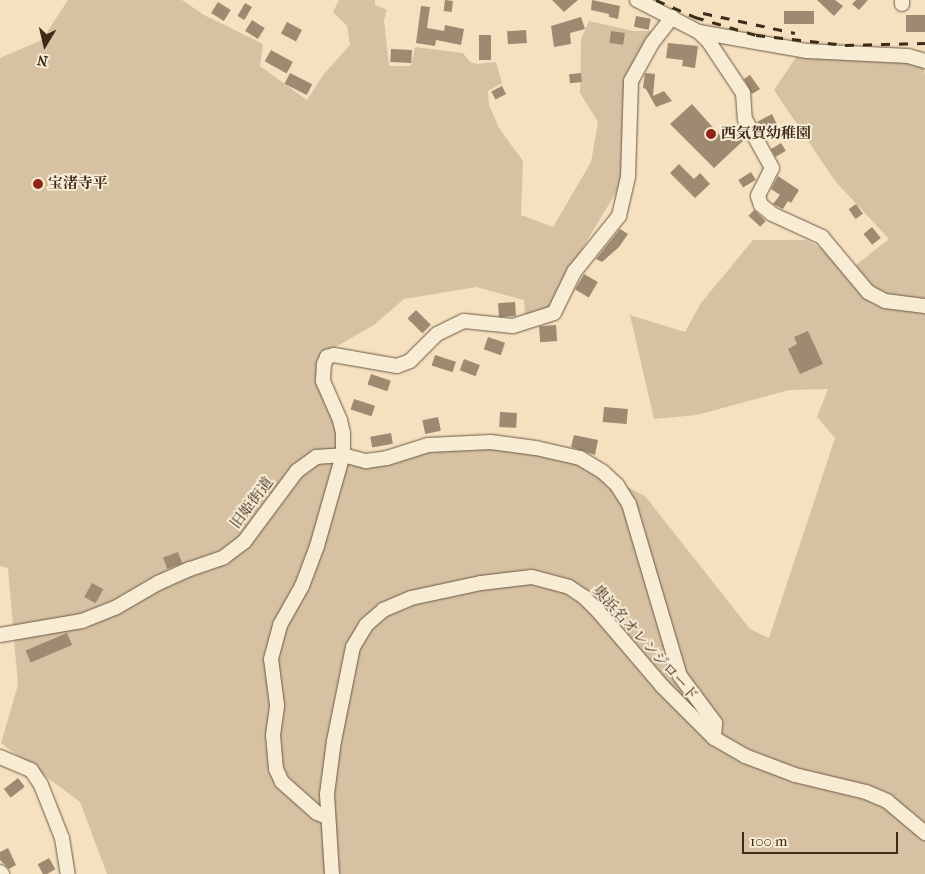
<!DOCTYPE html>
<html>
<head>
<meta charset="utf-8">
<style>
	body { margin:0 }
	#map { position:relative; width:925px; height:874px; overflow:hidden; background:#f5e1bf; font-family:"IM FELL French Canon","Noto Serif JP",serif }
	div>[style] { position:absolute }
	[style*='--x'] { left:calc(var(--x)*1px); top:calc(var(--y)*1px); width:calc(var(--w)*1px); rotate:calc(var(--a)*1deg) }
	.green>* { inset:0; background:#d6c2a3 }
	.building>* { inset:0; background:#9d8a70; transform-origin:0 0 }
	.roads { filter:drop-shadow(0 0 1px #6b5843) drop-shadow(0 0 1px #6b5843) }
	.minor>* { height:14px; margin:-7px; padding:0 7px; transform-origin:7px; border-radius:7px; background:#f8ecd5 }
	.rail>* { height:3px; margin-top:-1.5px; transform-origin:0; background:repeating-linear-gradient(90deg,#3d2b1a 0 9px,transparent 0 18px) }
	.dots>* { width:14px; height:14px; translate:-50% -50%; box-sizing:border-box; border:2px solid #f8ecd5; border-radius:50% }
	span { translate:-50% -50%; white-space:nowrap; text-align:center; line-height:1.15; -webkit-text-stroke:4px #f8ecd5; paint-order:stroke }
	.poi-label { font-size:15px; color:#3d2b1a; font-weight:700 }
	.left { translate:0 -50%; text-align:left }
	.street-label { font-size:15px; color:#3d2b1a }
	.north { position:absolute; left:20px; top:20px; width:50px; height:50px; -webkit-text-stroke:4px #f8ecd5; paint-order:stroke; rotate:189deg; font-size:14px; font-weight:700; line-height:20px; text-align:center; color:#3d2b1a }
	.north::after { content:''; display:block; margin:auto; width:18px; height:22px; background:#3d2b1a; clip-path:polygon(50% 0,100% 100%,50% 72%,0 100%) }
	.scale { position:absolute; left:742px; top:832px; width:156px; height:22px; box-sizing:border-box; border:2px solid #3d2b1a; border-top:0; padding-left:6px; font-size:15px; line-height:18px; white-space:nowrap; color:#3d2b1a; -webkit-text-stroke:4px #f8ecd5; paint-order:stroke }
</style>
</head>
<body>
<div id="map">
	<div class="green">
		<i style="clip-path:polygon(68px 0,182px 0,204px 15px,263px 44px,260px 66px,307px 100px,323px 75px,350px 45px,347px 26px,333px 12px,339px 0,375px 0,375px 5px,387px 10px,384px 20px,389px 66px,411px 66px,415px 47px,463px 53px,470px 62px,477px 64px,496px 62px,502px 83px,488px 91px,489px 105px,499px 128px,523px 161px,521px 215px,553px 227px,591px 162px,598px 122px,580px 93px,581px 39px,589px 21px,633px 31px,655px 31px,629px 81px,628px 173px,571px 267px,554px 313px,525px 319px,524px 300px,476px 287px,404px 299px,374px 325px,323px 354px,343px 455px,359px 459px,476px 442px,550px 453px,594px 470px,645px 496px,750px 629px,769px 638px,835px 438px,817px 417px,828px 389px,789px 390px,697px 415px,654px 419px,630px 315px,685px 332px,701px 303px,753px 240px,807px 240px,843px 261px,851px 269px,889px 239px,835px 181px,774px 90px,801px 50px,916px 60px,924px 69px,925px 76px,925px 874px,107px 874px,80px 802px,1px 743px,18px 685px,8px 568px,0 566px,0 58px,42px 40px)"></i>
	</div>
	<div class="building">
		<i style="left:445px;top:0;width:8px;height:11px;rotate:7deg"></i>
		<i style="clip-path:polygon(552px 0,578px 0,564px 12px)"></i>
		<i style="clip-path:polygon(592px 0,620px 6px,618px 19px,609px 17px,609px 14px,591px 10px)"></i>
		<i style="clip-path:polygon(817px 0,835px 0,843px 6px,834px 16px)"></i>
		<i style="clip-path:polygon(856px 0,868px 0,859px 10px,852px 4px)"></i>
		<i style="left:218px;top:2px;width:15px;height:13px;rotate:32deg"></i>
		<i style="left:245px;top:3px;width:8px;height:15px;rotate:30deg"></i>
		<i style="clip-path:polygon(421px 6px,430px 7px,427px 28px,444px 31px,445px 25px,464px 29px,461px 45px,436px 40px,435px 46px,416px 43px)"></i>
		<i style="left:814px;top:11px;width:13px;height:30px;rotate:90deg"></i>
		<i style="left:925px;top:15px;width:17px;height:19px;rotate:90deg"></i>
		<i style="left:636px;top:16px;width:15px;height:11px;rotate:11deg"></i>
		<i style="clip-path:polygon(581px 17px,585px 29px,570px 33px,571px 44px,554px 47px,551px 26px)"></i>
		<i style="left:252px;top:20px;width:15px;height:13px;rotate:32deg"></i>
		<i style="left:287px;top:22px;width:17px;height:13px;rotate:28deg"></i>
		<i style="left:526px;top:30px;width:13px;height:19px;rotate:86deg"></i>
		<i style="left:611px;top:31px;width:14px;height:12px;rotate:8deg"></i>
		<i style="left:479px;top:35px;width:12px;height:25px"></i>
		<i style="clip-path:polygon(668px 43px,698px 46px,695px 68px,682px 66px,683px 60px,666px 58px)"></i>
		<i style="left:391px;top:49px;width:21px;height:13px;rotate:3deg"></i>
		<i style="left:271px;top:50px;width:25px;height:13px;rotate:29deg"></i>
		<i style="left:290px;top:73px;width:25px;height:12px;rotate:27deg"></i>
		<i style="left:581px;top:73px;width:9px;height:12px;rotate:84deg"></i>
		<i style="clip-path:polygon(645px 73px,655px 74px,653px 96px,664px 91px,672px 101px,656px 107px,646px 89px,643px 88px)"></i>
		<i style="clip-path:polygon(750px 75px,760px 89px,752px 94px,744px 79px)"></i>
		<i style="left:502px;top:86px;width:9px;height:12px;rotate:63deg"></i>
		<i style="clip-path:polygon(692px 104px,725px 141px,736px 131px,745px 139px,714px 168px,670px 124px)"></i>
		<i style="clip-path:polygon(772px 114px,782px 135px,775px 139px,769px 128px,762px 132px,757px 122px)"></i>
		<i style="left:781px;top:143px;width:9px;height:12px;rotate:58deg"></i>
		<i style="clip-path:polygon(679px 164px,694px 179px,700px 173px,710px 184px,695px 198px,670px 173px)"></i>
		<i style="left:751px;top:172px;width:9px;height:15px;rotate:58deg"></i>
		<i style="clip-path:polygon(778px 176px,799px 190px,791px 203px,788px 201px,783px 209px,773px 204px,780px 195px,771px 189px)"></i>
		<i style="left:856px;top:204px;width:12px;height:9px;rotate:55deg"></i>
		<i style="left:754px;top:210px;width:16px;height:8px;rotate:43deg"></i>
		<i style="left:872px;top:227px;width:14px;height:11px;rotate:51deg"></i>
		<i style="clip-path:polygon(620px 229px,628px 234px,619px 247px,602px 262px,596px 259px)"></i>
		<i style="left:584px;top:274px;width:16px;height:18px;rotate:30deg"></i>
		<i style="left:515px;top:302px;width:14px;height:17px;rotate:86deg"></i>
		<i style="left:416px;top:310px;width:21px;height:12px;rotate:45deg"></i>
		<i style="left:556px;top:325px;width:16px;height:17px;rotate:86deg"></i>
		<i style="clip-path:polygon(808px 331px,823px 364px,800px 374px,788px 349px,797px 344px,794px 337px)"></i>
		<i style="left:488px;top:337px;width:18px;height:13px;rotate:19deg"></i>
		<i style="left:435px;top:355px;width:22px;height:11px;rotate:18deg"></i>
		<i style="left:464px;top:359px;width:17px;height:12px;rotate:21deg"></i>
		<i style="left:371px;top:374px;width:21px;height:11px;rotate:19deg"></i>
		<i style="left:354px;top:399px;width:22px;height:11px;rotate:18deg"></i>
		<i style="left:604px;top:407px;width:24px;height:15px;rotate:5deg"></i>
		<i style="left:500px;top:412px;width:17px;height:15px;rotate:3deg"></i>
		<i style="left:438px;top:417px;width:14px;height:16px;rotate:78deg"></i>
		<i style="left:391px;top:433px;width:11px;height:21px;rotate:80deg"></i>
		<i style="clip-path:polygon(574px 435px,598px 440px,595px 455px,571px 447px)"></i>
		<i style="left:178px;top:552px;width:12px;height:16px;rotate:70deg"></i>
		<i style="left:92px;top:583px;width:13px;height:16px;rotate:29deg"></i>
		<i style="left:67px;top:633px;width:13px;height:45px;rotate:67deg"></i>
		<i style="left:18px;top:778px;width:11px;height:18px;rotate:52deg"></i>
		<i style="clip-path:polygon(8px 848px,16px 865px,9px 869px,0 860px,0 852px)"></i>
		<i style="left:49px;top:858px;width:13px;height:13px;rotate:61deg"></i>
	</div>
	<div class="roads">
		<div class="minor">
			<i style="--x:637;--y:0;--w:70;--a:27.3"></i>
			<i style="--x:699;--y:32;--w:110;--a:10"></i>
			<i style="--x:807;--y:51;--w:101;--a:2.8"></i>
			<i style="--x:908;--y:56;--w:18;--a:16"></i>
			<i style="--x:902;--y:0;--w:4;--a:90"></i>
			<i style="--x:699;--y:32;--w:14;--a:45"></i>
			<i style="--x:709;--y:42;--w:61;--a:56.3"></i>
			<i style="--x:743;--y:93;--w:26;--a:86"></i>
			<i style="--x:745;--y:119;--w:56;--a:61.1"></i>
			<i style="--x:772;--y:168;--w:31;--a:117"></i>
			<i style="--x:758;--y:196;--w:9;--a:72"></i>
			<i style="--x:761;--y:205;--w:14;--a:39"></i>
			<i style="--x:772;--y:214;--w:55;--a:24.7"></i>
			<i style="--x:822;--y:237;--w:72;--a:50.1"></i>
			<i style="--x:868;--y:292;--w:19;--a:28"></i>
			<i style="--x:885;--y:301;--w:40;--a:7.1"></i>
			<i style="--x:0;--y:635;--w:83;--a:-9.7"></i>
			<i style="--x:82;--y:621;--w:35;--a:-22"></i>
			<i style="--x:115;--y:608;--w:50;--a:-30.2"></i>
			<i style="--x:158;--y:583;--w:35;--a:-24"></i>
			<i style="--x:190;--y:569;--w:36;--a:-19"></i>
			<i style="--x:224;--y:557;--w:25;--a:-37"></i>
			<i style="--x:244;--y:542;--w:89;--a:-53.3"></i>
			<i style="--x:297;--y:471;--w:24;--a:-36"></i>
			<i style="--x:316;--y:457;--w:27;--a:-4"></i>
			<i style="--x:343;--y:455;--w:24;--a:15"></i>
			<i style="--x:366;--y:461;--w:21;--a:-8"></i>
			<i style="--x:387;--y:458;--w:43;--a:-17.6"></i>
			<i style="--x:428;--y:445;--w:63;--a:-2.7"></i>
			<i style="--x:491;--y:442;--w:45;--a:7.6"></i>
			<i style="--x:536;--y:448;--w:45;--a:12.8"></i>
			<i style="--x:580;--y:458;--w:27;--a:31"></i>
			<i style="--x:603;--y:472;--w:19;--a:43"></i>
			<i style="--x:617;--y:485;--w:22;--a:58"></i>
			<i style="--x:629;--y:504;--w:179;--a:73.5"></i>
			<i style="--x:680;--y:676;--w:59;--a:53.3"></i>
			<i style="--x:715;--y:723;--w:15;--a:94"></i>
			<i style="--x:0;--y:757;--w:34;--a:23"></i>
			<i style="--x:31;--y:770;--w:18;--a:56"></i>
			<i style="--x:41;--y:785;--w:57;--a:68.4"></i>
			<i style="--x:62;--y:838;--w:36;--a:81"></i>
			<i style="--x:327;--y:817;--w:11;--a:-158"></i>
			<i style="--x:317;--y:813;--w:47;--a:-138.5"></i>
			<i style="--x:282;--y:782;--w:14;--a:-115"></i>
			<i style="--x:276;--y:769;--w:34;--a:-95"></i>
			<i style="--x:273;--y:735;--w:30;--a:-82"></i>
			<i style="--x:277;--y:705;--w:46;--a:-97.4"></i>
			<i style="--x:271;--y:659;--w:35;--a:-75"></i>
			<i style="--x:280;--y:625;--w:45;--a:-60.6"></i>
			<i style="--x:302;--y:586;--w:43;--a:-69.4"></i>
			<i style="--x:317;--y:546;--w:95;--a:-74.1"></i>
			<i style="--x:343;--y:455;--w:22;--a:-90"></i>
			<i style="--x:343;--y:433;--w:13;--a:-103"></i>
			<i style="--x:340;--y:420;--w:43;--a:-113.6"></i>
			<i style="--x:323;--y:381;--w:17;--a:-87"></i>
			<i style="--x:324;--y:364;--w:8;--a:-67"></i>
			<i style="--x:327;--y:357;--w:7;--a:-16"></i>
			<i style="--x:334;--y:355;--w:64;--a:9.9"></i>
			<i style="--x:397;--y:366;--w:14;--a:-21"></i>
			<i style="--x:410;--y:361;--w:38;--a:-45"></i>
			<i style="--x:437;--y:334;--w:30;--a:-26"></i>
			<i style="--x:464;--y:321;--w:49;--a:5.8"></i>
			<i style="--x:513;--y:326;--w:43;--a:-17.6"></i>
			<i style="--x:554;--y:313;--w:46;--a:-64"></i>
			<i style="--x:574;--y:272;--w:72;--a:-51.2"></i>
			<i style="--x:619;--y:216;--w:40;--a:-77"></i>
			<i style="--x:628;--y:177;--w:96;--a:-88.2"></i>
			<i style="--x:631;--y:81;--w:43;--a:-61.1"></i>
			<i style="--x:652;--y:43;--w:33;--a:-52"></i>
			<i style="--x:0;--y:872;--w:3;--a:45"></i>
			<i style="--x:332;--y:874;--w:80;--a:-93.6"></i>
			<i style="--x:327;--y:794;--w:53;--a:-82.5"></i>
			<i style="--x:334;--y:741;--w:96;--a:-78.6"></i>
			<i style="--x:353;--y:647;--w:26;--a:-59"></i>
			<i style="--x:366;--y:625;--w:23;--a:-41"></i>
			<i style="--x:383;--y:610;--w:30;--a:-23"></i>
			<i style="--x:411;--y:598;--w:72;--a:-12.1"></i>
			<i style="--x:481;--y:583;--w:51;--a:-6.7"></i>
			<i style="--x:532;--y:577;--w:38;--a:15"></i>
			<i style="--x:569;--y:587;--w:18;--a:34"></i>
			<i style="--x:584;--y:597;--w:20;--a:45"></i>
			<i style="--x:598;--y:611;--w:99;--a:49.5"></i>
			<i style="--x:662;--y:686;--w:74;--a:45"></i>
			<i style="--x:714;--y:738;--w:36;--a:30"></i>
			<i style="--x:745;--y:756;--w:53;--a:20.8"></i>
			<i style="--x:795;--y:775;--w:73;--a:13.5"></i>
			<i style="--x:866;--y:792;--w:23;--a:23"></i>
			<i style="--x:887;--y:801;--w:50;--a:40.1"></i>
		</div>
	</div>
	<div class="rail">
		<i style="--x:656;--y:0;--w:43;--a:23.6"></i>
		<i style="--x:695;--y:17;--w:64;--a:16.4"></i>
		<i style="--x:756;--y:35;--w:90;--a:6.4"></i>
		<i style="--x:845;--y:45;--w:80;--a:-1.4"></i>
		<i style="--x:703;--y:13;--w:94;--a:12.3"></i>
	</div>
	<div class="dots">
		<i style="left:711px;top:134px;background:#8f2418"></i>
		<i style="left:38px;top:184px;background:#8f2418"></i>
	</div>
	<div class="poi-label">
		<span class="left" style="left:721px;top:134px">西気賀幼稚園</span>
		<span class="left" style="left:48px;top:184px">宝渚寺平</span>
	</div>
	<div class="street-label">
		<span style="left:252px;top:503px;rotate:-53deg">旧姫街道</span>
		<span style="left:645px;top:643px;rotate:48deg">奥浜名オレンジロード</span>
	</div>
	<div class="north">N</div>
	<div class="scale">100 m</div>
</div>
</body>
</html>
